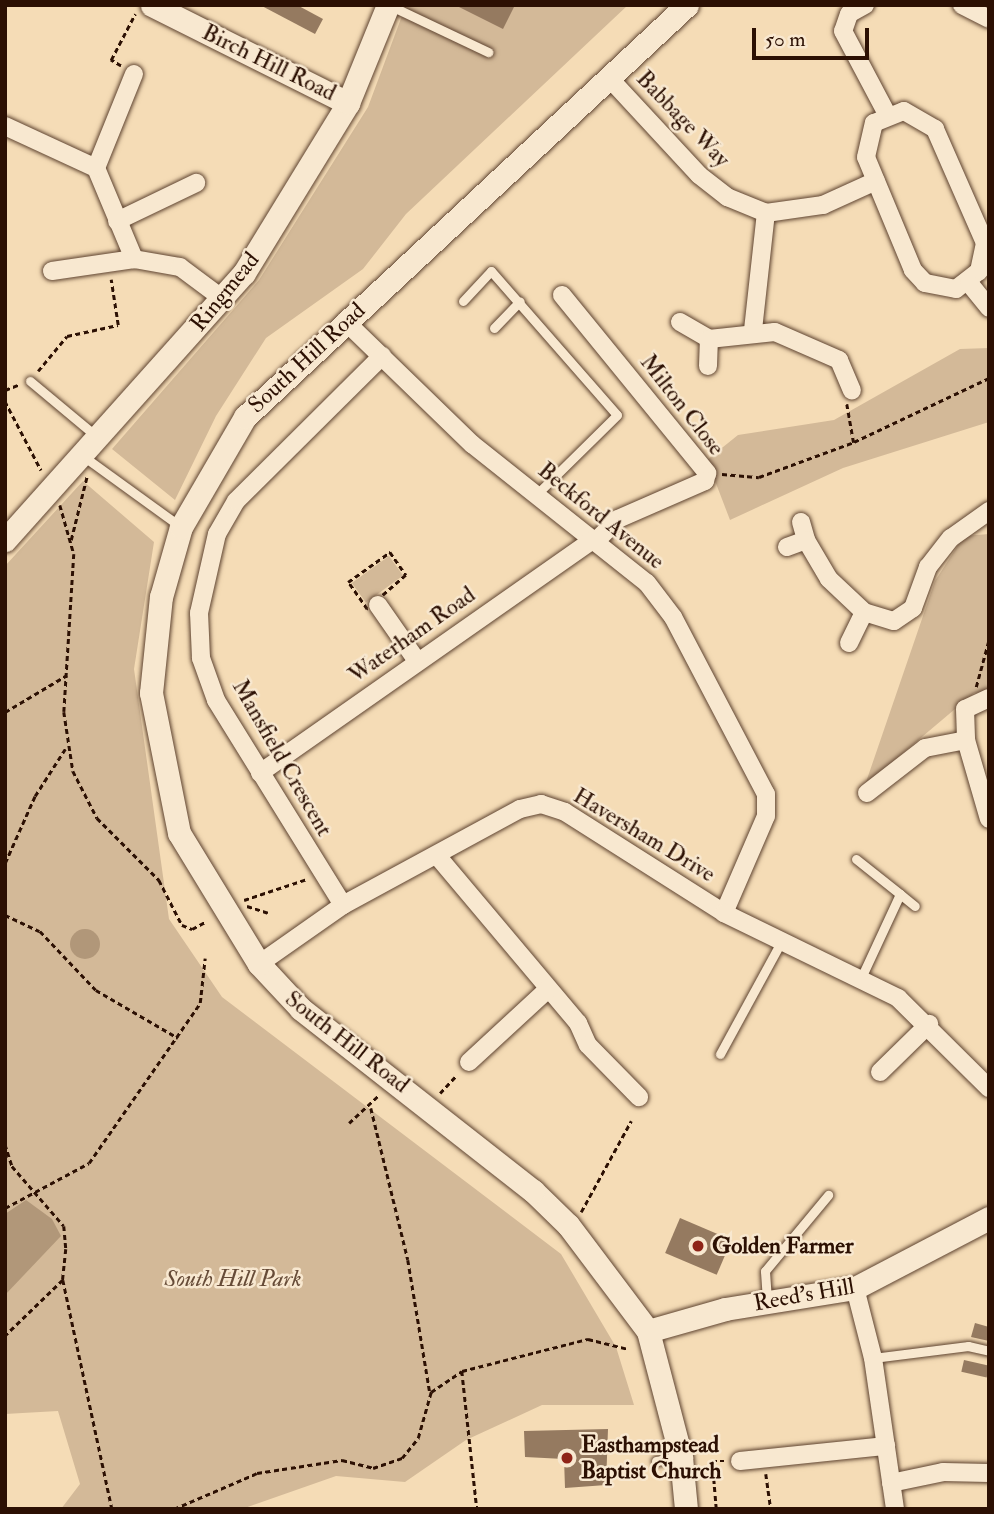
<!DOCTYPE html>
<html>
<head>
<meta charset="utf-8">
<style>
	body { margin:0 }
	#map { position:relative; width:994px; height:1514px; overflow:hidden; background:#f5dcb6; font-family:"IM FELL Double Pica",serif }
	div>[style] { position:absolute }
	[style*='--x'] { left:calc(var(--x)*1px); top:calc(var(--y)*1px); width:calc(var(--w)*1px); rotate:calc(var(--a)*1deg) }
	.green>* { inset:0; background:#d3b998; transform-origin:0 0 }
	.water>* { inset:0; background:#b19779 }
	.round { border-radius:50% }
	.building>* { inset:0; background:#957a60; transform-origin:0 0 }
	.path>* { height:2.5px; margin-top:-1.25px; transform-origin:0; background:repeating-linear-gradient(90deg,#2c1003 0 5px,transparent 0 8.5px) }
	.roads { filter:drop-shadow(0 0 2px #5e4330) drop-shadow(0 0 2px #5e4330) }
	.service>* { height:9px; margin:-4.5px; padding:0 4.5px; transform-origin:4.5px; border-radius:4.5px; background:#f8e8d0 }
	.minor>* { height:18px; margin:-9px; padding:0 9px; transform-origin:9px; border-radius:9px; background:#f8e8d0 }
	.tertiary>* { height:23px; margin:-11.5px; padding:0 11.5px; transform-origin:11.5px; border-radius:11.5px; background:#f8e8d0 }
	.dots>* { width:19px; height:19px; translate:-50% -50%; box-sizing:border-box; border:4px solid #f8e8d0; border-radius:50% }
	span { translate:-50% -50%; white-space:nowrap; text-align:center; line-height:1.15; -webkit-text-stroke:5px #f8e8d0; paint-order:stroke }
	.street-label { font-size:23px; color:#2c1003 }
	.poi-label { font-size:23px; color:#2c1003; font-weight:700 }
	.left { translate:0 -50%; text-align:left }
	.park-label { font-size:23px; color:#664b37; font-style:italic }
	.frame { position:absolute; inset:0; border:7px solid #2c1003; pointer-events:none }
	.scale { position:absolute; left:752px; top:28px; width:117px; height:32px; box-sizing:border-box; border:4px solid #2c1003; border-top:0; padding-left:9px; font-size:21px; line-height:24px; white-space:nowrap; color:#2c1003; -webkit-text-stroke:5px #f8e8d0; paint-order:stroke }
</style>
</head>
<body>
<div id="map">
	<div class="green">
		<i style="clip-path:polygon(406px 5px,628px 5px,406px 214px,363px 269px,266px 338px,216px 416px,175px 500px,112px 449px,259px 280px,368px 107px)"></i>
		<i style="clip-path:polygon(989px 348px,989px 422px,843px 468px,730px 520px,707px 460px,738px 435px,834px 420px,960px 349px)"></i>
		<i style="clip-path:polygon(83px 481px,154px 542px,134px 669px,169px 919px,222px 997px,561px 1254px,616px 1347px,634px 1405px,542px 1405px,466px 1440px,405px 1482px,336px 1476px,242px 1509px,61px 1509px,80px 1484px,58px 1411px,5px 1414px,5px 566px)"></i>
		<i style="clip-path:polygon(989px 534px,989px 691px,974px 693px,865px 785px,935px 581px,964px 536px)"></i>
		<i style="left:389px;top:556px;width:24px;height:46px;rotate:54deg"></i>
	</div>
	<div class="water">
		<i class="round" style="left:70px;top:929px;width:30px;height:30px"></i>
		<i style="clip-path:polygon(26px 1200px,52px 1219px,61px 1236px,5px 1295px,5px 1214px)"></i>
	</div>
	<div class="building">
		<i style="clip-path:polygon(260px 5px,297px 5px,323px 19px,315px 34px)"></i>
		<i style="clip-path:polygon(455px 5px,515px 5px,503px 29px)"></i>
		<i style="left:680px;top:1218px;width:56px;height:38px;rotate:23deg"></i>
		<i style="clip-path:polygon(975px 1323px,989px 1327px,989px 1341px,971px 1337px)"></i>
		<i style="left:964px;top:1360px;width:26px;height:12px;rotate:13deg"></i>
		<i style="clip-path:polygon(608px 1429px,606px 1485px,565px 1488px,564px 1459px,525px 1457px,524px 1431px)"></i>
	</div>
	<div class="path">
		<i style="--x:121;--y:66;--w:12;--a:-149"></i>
		<i style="--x:111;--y:60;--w:52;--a:-62.4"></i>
		<i style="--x:38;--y:371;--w:45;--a:-50.4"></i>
		<i style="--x:67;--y:336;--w:52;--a:-12.2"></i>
		<i style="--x:118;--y:325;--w:46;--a:-98.8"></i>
		<i style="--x:5;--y:390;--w:14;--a:-21"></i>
		<i style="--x:5;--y:401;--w:78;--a:62.4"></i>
		<i style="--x:847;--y:404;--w:39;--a:80"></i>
		<i style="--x:722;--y:474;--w:37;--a:5"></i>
		<i style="--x:759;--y:477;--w:101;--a:-20.2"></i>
		<i style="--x:854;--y:442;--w:149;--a:-25.4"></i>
		<i style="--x:60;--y:505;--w:51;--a:74.1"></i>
		<i style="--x:74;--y:554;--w:158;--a:93.6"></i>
		<i style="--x:64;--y:712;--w:60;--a:81.3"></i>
		<i style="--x:73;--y:771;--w:53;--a:62.9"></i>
		<i style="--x:97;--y:818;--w:88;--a:45"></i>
		<i style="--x:159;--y:880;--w:51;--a:62.9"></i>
		<i style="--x:182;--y:925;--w:11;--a:22"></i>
		<i style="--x:192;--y:929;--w:15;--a:-28"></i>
		<i style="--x:71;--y:540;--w:66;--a:-76"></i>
		<i style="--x:390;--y:552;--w:28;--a:55"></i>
		<i style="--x:406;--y:575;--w:52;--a:138.9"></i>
		<i style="--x:367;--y:609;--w:33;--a:-125"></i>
		<i style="--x:348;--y:582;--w:52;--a:-35.5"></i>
		<i style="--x:976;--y:687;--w:50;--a:-74.8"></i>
		<i style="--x:5;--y:712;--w:72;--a:-30.8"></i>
		<i style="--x:5;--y:863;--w:73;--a:-65.9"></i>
		<i style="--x:35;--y:796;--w:56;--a:-57.4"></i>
		<i style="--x:244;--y:900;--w:66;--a:-18.4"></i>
		<i style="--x:247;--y:906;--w:22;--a:18"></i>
		<i style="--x:5;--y:915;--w:38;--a:25"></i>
		<i style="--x:40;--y:931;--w:81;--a:46.5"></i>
		<i style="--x:96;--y:990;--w:95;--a:30.3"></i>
		<i style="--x:440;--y:1093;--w:25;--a:-47"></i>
		<i style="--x:371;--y:1108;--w:156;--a:76.3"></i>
		<i style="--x:408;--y:1260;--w:135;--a:80.6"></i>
		<i style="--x:349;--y:1123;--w:42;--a:-43.1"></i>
		<i style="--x:5;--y:1144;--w:23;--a:72"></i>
		<i style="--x:12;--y:1166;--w:79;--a:49.1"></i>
		<i style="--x:64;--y:1226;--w:23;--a:85"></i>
		<i style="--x:66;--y:1249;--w:31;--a:96"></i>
		<i style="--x:63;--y:1280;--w:81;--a:136"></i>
		<i style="--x:5;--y:1208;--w:95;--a:-28.2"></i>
		<i style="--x:89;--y:1163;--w:195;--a:-55.2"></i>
		<i style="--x:200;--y:1003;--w:45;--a:-83.7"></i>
		<i style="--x:581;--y:1212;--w:104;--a:-61.2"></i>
		<i style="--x:63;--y:1280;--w:234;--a:77.9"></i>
		<i style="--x:462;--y:1371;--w:139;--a:83.8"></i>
		<i style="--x:766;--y:1474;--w:35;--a:82"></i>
		<i style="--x:174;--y:1509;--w:90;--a:-23.4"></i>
		<i style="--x:257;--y:1473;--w:86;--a:-8.7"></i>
		<i style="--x:342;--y:1460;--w:32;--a:14"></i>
		<i style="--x:373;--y:1468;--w:31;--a:-19"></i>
		<i style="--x:402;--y:1458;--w:26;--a:-51"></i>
		<i style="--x:418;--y:1438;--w:48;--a:-74.2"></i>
		<i style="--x:431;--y:1392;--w:37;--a:-34"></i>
		<i style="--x:462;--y:1371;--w:130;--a:-14.3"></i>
		<i style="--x:588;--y:1339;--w:41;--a:14"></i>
		<i style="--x:716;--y:1509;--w:48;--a:-94.8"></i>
		<i style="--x:712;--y:1461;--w:12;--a:0"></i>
	</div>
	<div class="roads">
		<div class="service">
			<i style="--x:389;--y:5;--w:110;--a:25.4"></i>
			<i style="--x:463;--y:301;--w:41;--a:-47"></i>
			<i style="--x:491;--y:271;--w:191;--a:48.8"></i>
			<i style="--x:617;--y:415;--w:112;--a:135.4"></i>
			<i style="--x:494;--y:328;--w:37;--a:-46"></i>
			<i style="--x:30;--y:381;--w:86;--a:39.8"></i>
			<i style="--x:83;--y:456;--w:121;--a:35.9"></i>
			<i style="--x:856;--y:859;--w:56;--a:38.5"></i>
			<i style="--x:900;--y:894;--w:95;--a:114.9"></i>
			<i style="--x:900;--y:894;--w:19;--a:39"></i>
			<i style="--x:720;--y:1054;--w:128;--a:-61.4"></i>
			<i style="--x:767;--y:1300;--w:29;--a:-94"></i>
			<i style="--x:765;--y:1271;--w:99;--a:-50.3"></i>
			<i style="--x:873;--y:1358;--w:96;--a:-7.2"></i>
			<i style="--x:968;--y:1346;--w:22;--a:13"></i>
			<i style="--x:656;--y:1461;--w:24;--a:-9"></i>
		</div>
		<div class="minor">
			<i style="--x:865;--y:5;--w:18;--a:151"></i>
			<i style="--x:849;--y:14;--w:18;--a:109"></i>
			<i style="--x:843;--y:31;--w:96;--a:62.1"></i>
			<i style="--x:962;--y:5;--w:30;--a:27"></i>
			<i style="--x:134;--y:74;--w:101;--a:112"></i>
			<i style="--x:96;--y:168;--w:99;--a:67.3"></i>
			<i style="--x:134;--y:259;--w:47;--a:9.9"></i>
			<i style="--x:180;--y:267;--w:54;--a:36.7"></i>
			<i style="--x:612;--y:81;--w:128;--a:47.2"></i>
			<i style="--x:699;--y:175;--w:36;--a:38"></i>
			<i style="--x:727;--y:197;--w:42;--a:22.3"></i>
			<i style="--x:766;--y:213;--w:58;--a:-8"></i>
			<i style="--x:823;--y:205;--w:58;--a:-24.4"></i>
			<i style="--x:904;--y:111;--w:36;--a:30"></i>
			<i style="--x:935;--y:129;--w:124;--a:66.3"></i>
			<i style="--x:985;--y:243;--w:29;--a:102"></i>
			<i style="--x:979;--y:271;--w:29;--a:142"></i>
			<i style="--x:956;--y:289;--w:32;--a:-169"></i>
			<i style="--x:925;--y:283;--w:18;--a:-133"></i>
			<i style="--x:913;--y:270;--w:122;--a:-112.6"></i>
			<i style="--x:866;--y:157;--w:35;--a:-77"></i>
			<i style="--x:874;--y:123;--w:32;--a:-22"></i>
			<i style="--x:5;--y:126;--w:100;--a:24.8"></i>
			<i style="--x:117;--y:221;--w:88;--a:-25.7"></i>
			<i style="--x:52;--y:271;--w:83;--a:-8.3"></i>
			<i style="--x:969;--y:283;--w:32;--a:51"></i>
			<i style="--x:562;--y:295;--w:230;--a:50.8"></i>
			<i style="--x:707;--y:473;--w:8;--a:104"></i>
			<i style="--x:705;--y:481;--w:95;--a:156.4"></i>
			<i style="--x:618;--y:519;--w:31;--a:135"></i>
			<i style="--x:345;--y:321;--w:177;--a:44.1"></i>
			<i style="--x:472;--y:444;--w:223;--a:38.5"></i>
			<i style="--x:647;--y:583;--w:43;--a:52.6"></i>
			<i style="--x:673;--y:617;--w:200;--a:62.3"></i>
			<i style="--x:766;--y:794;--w:22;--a:90"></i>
			<i style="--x:766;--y:816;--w:106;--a:113.4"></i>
			<i style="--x:680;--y:322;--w:34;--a:30"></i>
			<i style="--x:753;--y:330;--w:118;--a:-83.7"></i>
			<i style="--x:709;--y:339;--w:66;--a:-6.1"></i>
			<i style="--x:775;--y:332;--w:70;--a:23.6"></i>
			<i style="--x:839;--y:360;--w:33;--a:67"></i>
			<i style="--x:708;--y:366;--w:27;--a:-88"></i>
			<i style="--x:801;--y:522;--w:19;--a:74"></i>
			<i style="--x:787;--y:547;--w:20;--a:-20"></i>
			<i style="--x:806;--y:540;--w:45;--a:59.5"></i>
			<i style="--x:829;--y:579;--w:48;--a:43.3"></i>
			<i style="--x:864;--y:612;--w:31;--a:17"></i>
			<i style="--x:894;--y:621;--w:23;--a:-34"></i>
			<i style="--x:913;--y:608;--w:44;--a:-69.9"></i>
			<i style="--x:928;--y:567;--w:37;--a:-52"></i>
			<i style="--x:951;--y:538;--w:47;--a:-35.4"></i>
			<i style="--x:378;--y:605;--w:68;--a:55.1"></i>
			<i style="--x:849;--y:643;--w:34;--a:-64"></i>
			<i style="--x:989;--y:698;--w:26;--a:155"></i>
			<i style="--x:965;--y:709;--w:31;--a:88"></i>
			<i style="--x:966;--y:740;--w:82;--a:73.8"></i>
			<i style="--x:260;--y:773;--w:408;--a:-35"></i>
			<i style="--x:867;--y:793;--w:73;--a:-37.8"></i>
			<i style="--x:925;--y:748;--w:42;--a:-11"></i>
			<i style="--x:439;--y:858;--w:216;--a:49.9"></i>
			<i style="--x:578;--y:1023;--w:24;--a:66"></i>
			<i style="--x:588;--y:1045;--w:73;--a:45.6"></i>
			<i style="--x:343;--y:905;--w:241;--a:-121.8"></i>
			<i style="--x:216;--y:700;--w:45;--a:-109.7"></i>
			<i style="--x:201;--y:658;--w:45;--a:-92.5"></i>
			<i style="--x:199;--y:613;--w:81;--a:-77.2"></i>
			<i style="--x:217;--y:534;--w:38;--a:-60"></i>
			<i style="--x:236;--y:501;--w:206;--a:-44.8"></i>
			<i style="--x:259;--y:964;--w:103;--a:-35.1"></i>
			<i style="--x:343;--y:905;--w:201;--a:-28.5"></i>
			<i style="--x:520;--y:809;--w:22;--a:-13"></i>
			<i style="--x:541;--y:804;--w:25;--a:18"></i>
			<i style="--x:565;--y:812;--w:188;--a:32.4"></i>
			<i style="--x:724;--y:913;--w:194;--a:26"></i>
			<i style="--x:898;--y:998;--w:128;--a:44.7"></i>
			<i style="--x:469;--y:1062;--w:106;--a:-42.7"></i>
			<i style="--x:880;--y:1072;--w:69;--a:-44.4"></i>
			<i style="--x:855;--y:1288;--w:72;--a:75.6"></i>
			<i style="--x:873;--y:1358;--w:153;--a:81.7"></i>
			<i style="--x:740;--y:1461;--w:147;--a:-5.9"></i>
			<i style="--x:891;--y:1483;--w:53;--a:-11.9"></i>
			<i style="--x:943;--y:1472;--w:46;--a:1.2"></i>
		</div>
		<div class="tertiary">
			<i style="--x:152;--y:5;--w:219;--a:26.6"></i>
			<i style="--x:5;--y:540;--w:358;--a:-48.2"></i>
			<i style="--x:244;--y:273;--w:199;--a:-58.5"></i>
			<i style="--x:348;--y:103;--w:106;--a:-67.8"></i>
			<i style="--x:648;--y:1331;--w:80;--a:-15.9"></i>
			<i style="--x:725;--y:1309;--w:132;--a:-9.2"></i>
			<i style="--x:855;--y:1288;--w:151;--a:-27.6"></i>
			<i style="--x:686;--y:1509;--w:52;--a:-95.5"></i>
			<i style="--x:681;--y:1457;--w:130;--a:-104.7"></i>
			<i style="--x:648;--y:1331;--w:133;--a:-127"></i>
			<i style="--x:568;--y:1225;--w:49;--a:-135.8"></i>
			<i style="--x:533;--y:1191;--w:295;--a:-141.9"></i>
			<i style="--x:301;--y:1009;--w:62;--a:-133"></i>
			<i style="--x:259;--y:964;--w:153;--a:-121.4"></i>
			<i style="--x:179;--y:833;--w:143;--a:-101.3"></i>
			<i style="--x:151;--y:693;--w:97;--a:-84.1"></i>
			<i style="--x:161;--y:597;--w:73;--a:-74.1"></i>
			<i style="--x:181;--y:527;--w:127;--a:-59.8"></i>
			<i style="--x:245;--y:417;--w:604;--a:-42.99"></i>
		</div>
	</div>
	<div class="dots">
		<i style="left:698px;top:1246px;background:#8f2418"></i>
		<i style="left:567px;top:1458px;background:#8f2418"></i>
	</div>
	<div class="street-label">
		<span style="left:269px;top:63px;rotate:26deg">Birch Hill Road</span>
		<span style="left:683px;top:119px;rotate:46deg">Babbage Way</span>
		<span style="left:225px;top:292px;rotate:-51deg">Ringmead</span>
		<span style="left:307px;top:358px;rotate:-43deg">South Hill Road</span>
		<span style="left:682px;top:405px;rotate:52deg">Milton Close</span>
		<span style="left:601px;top:516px;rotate:39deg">Beckford Avenue</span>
		<span style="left:412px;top:635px;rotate:-35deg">Waterham Road</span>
		<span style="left:282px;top:758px;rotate:60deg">Mansfield Crescent</span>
		<span style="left:644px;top:835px;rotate:31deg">Haversham Drive</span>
		<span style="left:347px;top:1042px;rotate:38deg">South Hill Road</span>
		<span style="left:804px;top:1295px;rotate:-10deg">Reed's Hill</span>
	</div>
	<div class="poi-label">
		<span class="left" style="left:712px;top:1246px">Golden Farmer</span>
		<span class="left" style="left:581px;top:1458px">Easthampstead<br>Baptist Church</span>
	</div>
	<div class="park-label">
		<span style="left:233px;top:1279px">South Hill Park</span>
	</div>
	<div class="frame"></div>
	<div class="scale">50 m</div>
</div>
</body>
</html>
